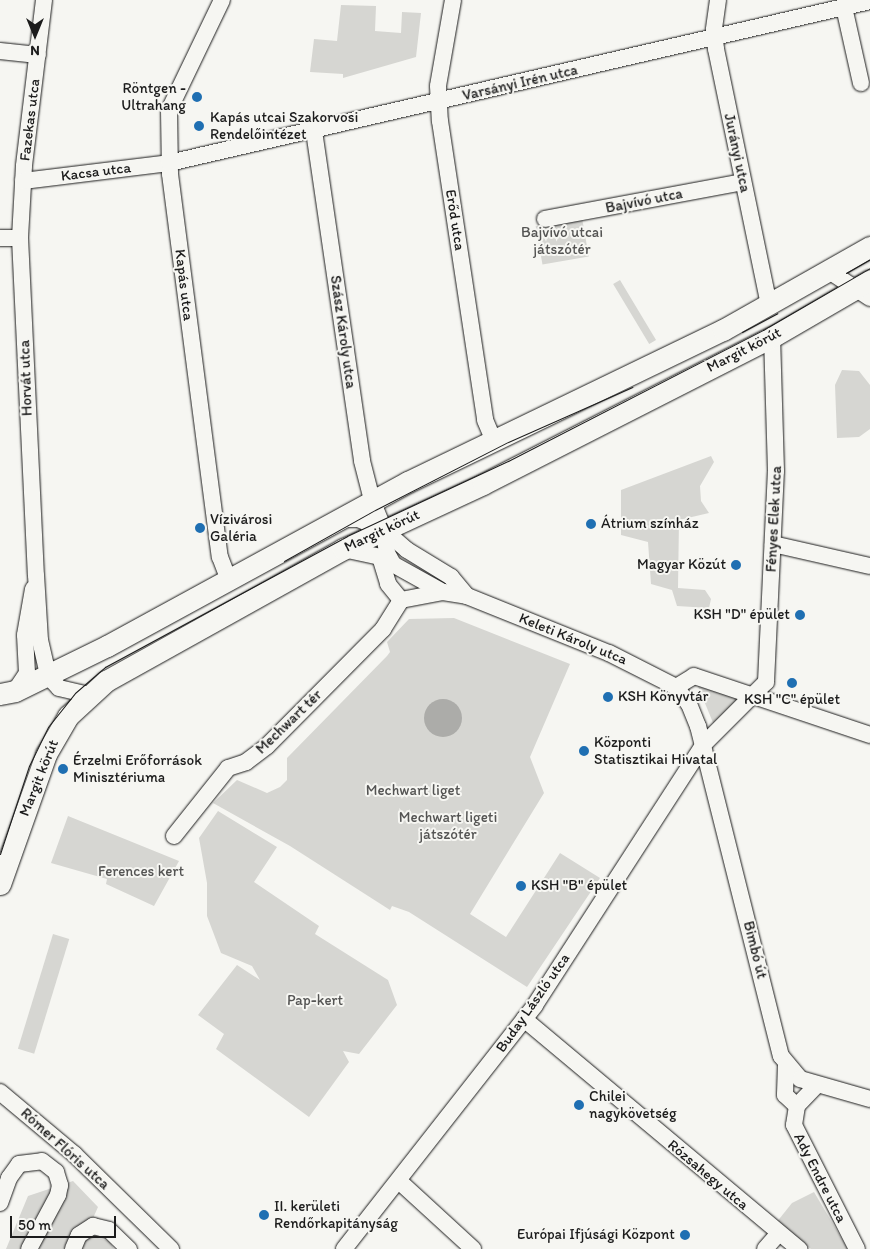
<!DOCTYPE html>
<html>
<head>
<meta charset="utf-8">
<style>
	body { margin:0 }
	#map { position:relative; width:870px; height:1249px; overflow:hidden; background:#f6f6f2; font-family:Itim,sans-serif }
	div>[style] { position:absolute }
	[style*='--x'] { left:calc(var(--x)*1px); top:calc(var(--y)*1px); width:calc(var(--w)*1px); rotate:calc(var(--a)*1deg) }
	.green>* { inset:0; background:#d6d6d2; transform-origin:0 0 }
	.water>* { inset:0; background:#acaca9 }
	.round { border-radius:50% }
	.roads { filter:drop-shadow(0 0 1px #1c1c1c) drop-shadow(0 0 1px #1c1c1c) }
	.minor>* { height:16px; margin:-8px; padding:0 8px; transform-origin:8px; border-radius:8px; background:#f6f6f2 }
	.major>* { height:21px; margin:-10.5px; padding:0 10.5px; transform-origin:10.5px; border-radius:10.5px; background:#f6f6f2 }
	.tram>* { height:1px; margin:-0.5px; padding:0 0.5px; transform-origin:0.5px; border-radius:0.5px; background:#1c1c1c }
	.dots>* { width:14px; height:14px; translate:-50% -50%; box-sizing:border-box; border:2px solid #f6f6f2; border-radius:50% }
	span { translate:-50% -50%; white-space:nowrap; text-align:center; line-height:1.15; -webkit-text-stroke:4px #f6f6f2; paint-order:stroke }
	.street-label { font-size:15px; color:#1c1c1c }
	.poi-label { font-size:15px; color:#1c1c1c }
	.right { translate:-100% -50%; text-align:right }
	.left { translate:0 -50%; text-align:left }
	.park-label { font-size:15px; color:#545453 }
	.north { position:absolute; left:10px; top:10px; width:50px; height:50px; -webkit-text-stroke:4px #f6f6f2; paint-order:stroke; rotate:180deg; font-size:14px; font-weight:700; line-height:20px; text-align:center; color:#1c1c1c }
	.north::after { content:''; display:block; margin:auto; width:18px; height:22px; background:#1c1c1c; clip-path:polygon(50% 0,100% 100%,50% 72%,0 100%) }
	.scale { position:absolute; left:10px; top:1216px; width:106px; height:22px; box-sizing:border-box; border:2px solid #1c1c1c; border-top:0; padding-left:6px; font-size:15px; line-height:18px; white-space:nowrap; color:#1c1c1c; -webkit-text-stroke:4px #f6f6f2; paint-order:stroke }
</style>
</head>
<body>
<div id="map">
	<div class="green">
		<i style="clip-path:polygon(341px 5px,376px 6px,375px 31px,401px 33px,402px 12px,421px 13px,416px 57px,343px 78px,343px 74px,310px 72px,314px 39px,337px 41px)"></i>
		<i style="left:582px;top:218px;width:39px;height:47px;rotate:80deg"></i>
		<i style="left:620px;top:280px;width:70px;height:8px;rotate:59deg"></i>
		<i style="clip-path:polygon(842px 370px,859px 371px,870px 385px,870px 429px,859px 437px,837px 438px,835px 385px)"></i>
		<i style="clip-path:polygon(711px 456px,714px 462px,700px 486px,701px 501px,709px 513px,679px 520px,678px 588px,705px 590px,711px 599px,709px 608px,677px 606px,672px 590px,651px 584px,648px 542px,621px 535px,621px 490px)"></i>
		<i style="clip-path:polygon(454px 618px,570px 664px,530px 757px,544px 793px,470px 914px,506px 937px,560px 853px,600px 878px,527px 987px,409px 912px,392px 906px,390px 910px,290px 846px,213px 803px,237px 780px,267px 793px,280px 787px,287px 780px,287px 758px,387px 656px,390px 652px,387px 642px,409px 619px)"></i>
		<i style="clip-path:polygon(697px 684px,740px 698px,714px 725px)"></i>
		<i style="clip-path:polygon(218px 811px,277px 847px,254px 882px,319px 926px,315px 934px,388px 980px,397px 1005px,359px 1054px,343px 1051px,349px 1062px,309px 1117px,216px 1049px,224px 1034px,198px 1015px,237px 965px,260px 980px,252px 966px,221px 953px,207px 916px,207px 883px,199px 838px)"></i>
		<i style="clip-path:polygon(68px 816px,179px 861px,154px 906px,106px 884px,107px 879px,51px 863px)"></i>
		<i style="left:53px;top:934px;width:17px;height:120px;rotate:17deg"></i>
		<i style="clip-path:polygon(73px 1181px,98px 1207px,94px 1216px,98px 1238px,109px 1241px,114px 1249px,6px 1249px,28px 1196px)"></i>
		<i style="clip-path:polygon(814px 1192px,848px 1249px,811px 1249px,776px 1223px,792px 1203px)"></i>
	</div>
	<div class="water">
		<i class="round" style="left:424px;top:699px;width:38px;height:38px"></i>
	</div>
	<div class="roads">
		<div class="minor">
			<i style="--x:44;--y:0;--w:167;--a:96.9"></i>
			<i style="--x:24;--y:166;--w:72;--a:93.2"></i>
			<i style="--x:20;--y:238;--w:337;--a:87.3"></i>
			<i style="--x:36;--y:575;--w:65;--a:86.5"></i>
			<i style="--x:40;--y:640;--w:37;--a:77"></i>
			<i style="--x:48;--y:676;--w:16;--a:47"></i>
			<i style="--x:59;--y:688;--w:31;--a:13"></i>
			<i style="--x:222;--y:0;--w:122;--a:115.7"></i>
			<i style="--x:169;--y:110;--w:64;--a:89.1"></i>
			<i style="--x:170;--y:174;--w:386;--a:82.6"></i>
			<i style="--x:220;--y:557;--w:25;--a:69"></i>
			<i style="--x:453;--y:0;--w:87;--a:99.9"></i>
			<i style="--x:438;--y:86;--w:35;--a:87"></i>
			<i style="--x:440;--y:121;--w:302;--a:81.4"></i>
			<i style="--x:485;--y:420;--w:21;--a:67"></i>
			<i style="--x:718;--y:0;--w:30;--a:98"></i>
			<i style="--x:714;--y:30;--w:19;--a:84"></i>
			<i style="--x:716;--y:49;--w:262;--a:78.3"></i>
			<i style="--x:844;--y:7;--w:78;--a:77.4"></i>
			<i style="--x:0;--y:51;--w:38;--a:6"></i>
			<i style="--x:314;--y:131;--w:333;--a:81.7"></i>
			<i style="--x:362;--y:461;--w:40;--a:75.6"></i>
			<i style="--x:372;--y:500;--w:32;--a:68"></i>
			<i style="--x:384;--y:530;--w:23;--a:83"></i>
			<i style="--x:387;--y:553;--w:13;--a:61"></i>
			<i style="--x:23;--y:181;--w:147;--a:-7"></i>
			<i style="--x:169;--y:163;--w:719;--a:-13.01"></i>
			<i style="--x:545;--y:219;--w:201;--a:-10.6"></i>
			<i style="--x:0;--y:238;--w:20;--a:0"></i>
			<i style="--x:829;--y:271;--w:49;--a:33.4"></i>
			<i style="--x:338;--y:519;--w:20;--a:0"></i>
			<i style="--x:358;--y:519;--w:28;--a:23"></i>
			<i style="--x:384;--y:530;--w:30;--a:41"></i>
			<i style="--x:407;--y:550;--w:52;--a:31.5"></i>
			<i style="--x:451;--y:577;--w:25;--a:50"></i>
			<i style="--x:773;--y:544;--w:99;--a:12.8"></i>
			<i style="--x:343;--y:549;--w:38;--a:12"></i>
			<i style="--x:380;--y:557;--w:72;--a:29.1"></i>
			<i style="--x:443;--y:592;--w:24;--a:9"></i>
			<i style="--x:467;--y:596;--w:153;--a:21.9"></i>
			<i style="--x:609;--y:653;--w:75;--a:26.9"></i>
			<i style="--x:676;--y:687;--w:21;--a:53"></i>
			<i style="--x:689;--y:704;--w:24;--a:68"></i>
			<i style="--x:698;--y:726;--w:340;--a:75.9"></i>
			<i style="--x:781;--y:1056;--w:30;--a:50"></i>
			<i style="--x:800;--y:1079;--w:73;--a:15.9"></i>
			<i style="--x:380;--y:557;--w:28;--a:73"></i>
			<i style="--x:388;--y:584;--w:21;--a:51"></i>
			<i style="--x:401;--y:600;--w:43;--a:-10.8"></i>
			<i style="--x:676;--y:687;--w:21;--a:-31"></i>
			<i style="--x:694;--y:676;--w:186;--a:18.5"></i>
			<i style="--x:15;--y:691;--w:22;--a:-56"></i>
			<i style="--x:27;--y:673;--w:38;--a:-93"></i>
			<i style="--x:25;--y:635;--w:47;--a:-80.1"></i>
			<i style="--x:174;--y:836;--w:87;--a:-51.5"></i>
			<i style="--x:228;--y:768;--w:19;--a:-18"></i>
			<i style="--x:246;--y:762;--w:26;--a:-37"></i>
			<i style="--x:267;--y:746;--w:165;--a:-45.2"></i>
			<i style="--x:383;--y:629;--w:34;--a:-58"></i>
			<i style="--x:524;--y:1019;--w:359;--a:39.9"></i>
			<i style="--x:786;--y:1065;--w:30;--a:92"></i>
			<i style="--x:785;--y:1095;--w:16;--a:43"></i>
			<i style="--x:816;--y:1086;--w:28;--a:134"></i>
			<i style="--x:797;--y:1106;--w:19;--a:99"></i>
			<i style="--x:794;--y:1125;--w:139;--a:63.1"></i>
			<i style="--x:0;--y:1092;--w:97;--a:40"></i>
			<i style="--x:74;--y:1154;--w:136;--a:44.4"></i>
			<i style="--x:400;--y:1182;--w:99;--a:42.5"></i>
			<i style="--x:0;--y:1203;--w:27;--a:-70"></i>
			<i style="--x:9;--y:1178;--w:17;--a:-54"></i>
			<i style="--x:19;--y:1164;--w:23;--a:-7"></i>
			<i style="--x:42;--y:1161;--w:18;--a:38"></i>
			<i style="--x:56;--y:1172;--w:14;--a:73"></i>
			<i style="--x:60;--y:1185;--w:10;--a:101"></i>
			<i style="--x:58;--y:1195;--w:61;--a:118.2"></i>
			<i style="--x:73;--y:1249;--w:15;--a:-67"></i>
			<i style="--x:79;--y:1235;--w:17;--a:-33"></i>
			<i style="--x:93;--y:1226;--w:16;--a:14"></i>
			<i style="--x:109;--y:1230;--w:28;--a:44"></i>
			<i style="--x:344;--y:1249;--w:310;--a:-51.9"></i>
			<i style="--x:535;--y:1005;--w:310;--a:-57.1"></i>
			<i style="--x:703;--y:745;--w:89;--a:-45"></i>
			<i style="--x:766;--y:682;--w:211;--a:-87.3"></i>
			<i style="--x:776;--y:471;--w:134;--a:-91.7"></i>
			<i style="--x:765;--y:1249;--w:20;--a:-49"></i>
		</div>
		<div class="major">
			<i style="--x:0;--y:694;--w:15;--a:-11"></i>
			<i style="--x:15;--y:691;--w:102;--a:-26.1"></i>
			<i style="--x:107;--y:646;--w:343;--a:-28.6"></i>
			<i style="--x:408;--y:482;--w:350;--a:-25.8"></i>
			<i style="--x:723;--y:330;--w:169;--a:-29.5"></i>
			<i style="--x:0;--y:884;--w:138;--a:-70.5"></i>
			<i style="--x:46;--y:754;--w:44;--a:-59.9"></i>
			<i style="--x:68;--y:716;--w:52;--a:-42.6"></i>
			<i style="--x:106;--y:681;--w:271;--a:-29.1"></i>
			<i style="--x:343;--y:549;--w:154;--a:-24.9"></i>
			<i style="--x:483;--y:484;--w:324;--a:-27"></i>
			<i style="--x:772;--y:337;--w:113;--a:-30.2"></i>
		</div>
	</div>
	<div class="tram">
		<i style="--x:846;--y:273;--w:28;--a:-30"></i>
		<i style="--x:742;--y:332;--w:40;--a:-28"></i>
		<i style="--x:284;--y:561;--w:104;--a:-29.3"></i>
		<i style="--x:375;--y:510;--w:149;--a:-27.1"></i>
		<i style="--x:508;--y:442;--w:136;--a:-23.9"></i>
		<i style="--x:0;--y:854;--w:93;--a:-71.8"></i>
		<i style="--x:29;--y:766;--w:43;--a:-64"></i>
		<i style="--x:48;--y:727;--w:43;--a:-51.5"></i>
		<i style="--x:75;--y:693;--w:40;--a:-41"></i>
		<i style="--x:105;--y:667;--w:275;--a:-28.4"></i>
		<i style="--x:347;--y:536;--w:178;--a:-25"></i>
		<i style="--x:508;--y:461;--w:287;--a:-27.2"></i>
		<i style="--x:763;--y:330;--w:124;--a:-30.1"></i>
	</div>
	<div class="dots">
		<i style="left:197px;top:97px;background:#1f6fb2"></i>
		<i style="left:199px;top:126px;background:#1f6fb2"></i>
		<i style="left:591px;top:524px;background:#1f6fb2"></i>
		<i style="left:200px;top:528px;background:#1f6fb2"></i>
		<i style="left:736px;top:565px;background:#1f6fb2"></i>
		<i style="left:800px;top:615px;background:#1f6fb2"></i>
		<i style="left:792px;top:683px;background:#1f6fb2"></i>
		<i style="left:608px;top:697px;background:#1f6fb2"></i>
		<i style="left:584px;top:751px;background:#1f6fb2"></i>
		<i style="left:63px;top:769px;background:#1f6fb2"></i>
		<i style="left:521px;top:886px;background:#1f6fb2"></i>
		<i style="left:579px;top:1105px;background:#1f6fb2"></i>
		<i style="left:264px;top:1215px;background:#1f6fb2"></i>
		<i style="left:685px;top:1235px;background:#1f6fb2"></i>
	</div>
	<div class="street-label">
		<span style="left:520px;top:83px;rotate:-13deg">Varsányi Irén utca</span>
		<span style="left:30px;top:120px;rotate:-83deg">Fazekas utca</span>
		<span style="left:737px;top:153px;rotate:78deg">Jurányi utca</span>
		<span style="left:96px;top:172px;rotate:-7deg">Kacsa utca</span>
		<span style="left:644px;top:201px;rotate:-11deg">Bajvívó utca</span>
		<span style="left:455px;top:220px;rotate:81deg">Erőd utca</span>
		<span style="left:184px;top:285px;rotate:83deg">Kapás utca</span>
		<span style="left:343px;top:332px;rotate:82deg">Szász Károly utca</span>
		<span style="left:744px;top:350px;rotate:-27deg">Margit körút</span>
		<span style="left:26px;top:378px;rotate:-92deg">Horvát utca</span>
		<span style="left:774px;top:519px;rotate:-87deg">Fényes Elek utca</span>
		<span style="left:382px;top:531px;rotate:-25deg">Margit körút</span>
		<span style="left:573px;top:639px;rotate:22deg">Keleti Károly utca</span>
		<span style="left:289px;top:722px;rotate:-44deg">Mechwart tér</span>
		<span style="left:39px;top:778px;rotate:-68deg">Margit körút</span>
		<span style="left:755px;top:950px;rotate:76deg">Bimbó út</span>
		<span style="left:533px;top:1003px;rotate:-55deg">Buday László utca</span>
		<span style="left:65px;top:1149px;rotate:42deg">Rómer Flóris utca</span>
		<span style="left:708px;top:1175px;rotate:40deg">Rózsahegy utca</span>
		<span style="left:820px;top:1178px;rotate:63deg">Ady Endre utca</span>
	</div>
	<div class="poi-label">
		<span class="right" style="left:186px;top:97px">Röntgen -<br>Ultrahang</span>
		<span class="left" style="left:210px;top:126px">Kapás utcai Szakorvosi<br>Rendelőintézet</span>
		<span class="left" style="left:210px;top:528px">Vízivárosi<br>Galéria</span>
		<span class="left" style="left:601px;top:524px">Átrium színház</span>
		<span class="right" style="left:726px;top:565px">Magyar Közút</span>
		<span class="right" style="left:790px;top:615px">KSH "D" épület</span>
		<span class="left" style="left:618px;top:697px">KSH Könyvtár</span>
		<span style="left:792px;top:700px">KSH "C" épület</span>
		<span class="left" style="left:594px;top:751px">Központi<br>Statisztikai Hivatal</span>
		<span class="left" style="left:73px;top:769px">Érzelmi Erőforrások<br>Minisztériuma</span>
		<span class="left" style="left:531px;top:886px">KSH "B" épület</span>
		<span class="left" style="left:589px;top:1105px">Chilei<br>nagykövetség</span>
		<span class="left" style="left:274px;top:1215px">II. kerületi<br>Rendőrkapitányság</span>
		<span class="right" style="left:675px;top:1235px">Európai Ifjúsági Központ</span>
	</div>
	<div class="park-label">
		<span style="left:562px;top:241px">Bajvívó utcai<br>játszótér</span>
		<span style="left:413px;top:791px">Mechwart liget</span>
		<span style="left:448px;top:826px">Mechwart ligeti<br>játszótér</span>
		<span style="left:141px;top:872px">Ferences kert</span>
		<span style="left:315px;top:1001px">Pap-kert</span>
	</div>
	<div class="north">N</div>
	<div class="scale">50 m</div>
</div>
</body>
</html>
